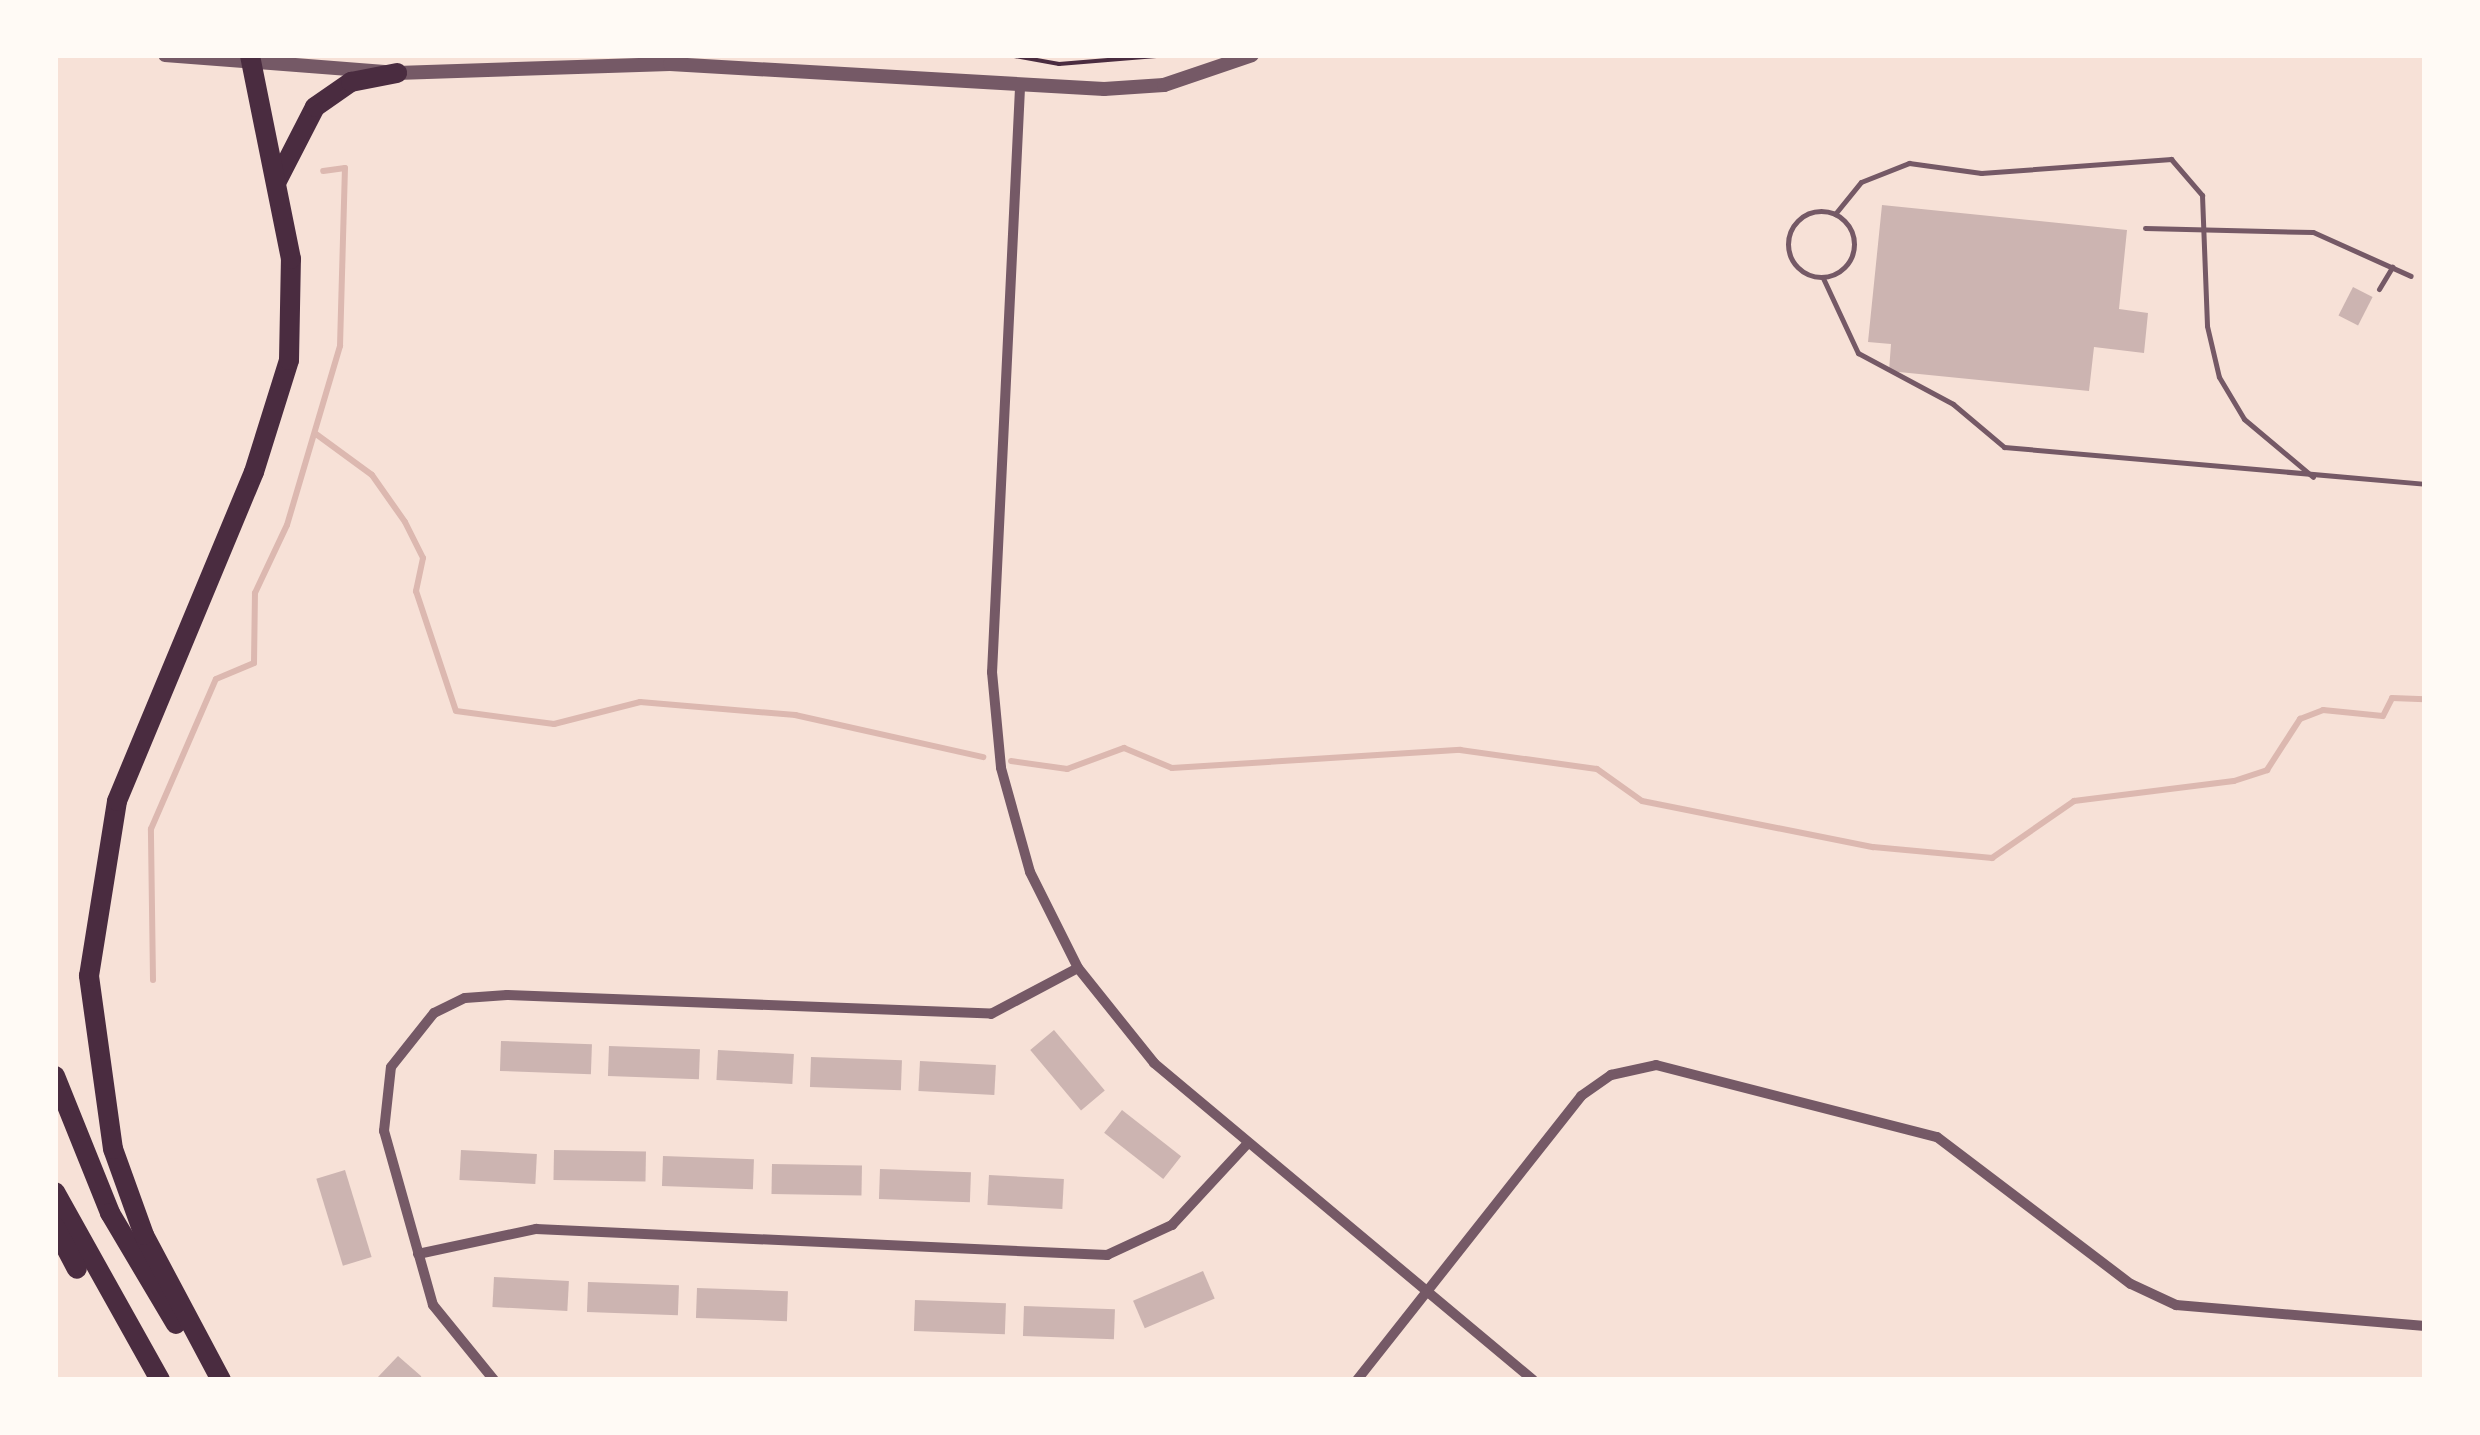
<!DOCTYPE html>
<html>
<head>
<meta charset="utf-8">
<style>
	body { margin:0 }
	#map { position:relative; width:2480px; height:1435px; overflow:hidden; background:#f7e1d7; font-family:Ubuntu,sans-serif }
	div>[style] { position:absolute }
	[style*='--x'] { left:calc(var(--x)*1px); top:calc(var(--y)*1px); width:calc(var(--w)*1px); rotate:calc(var(--a)*1deg) }
	.stream>* { height:6px; margin:-3px; padding:0 3px; transform-origin:3px; border-radius:3px; background:#dcb8b0 }
	.building>* { inset:0; background:#ccb4b1; transform-origin:0 0 }
	.path>* { height:4px; margin:-2px; padding:0 2px; transform-origin:2px; border-radius:2px; background:#4a2c40 }
	.service>* { height:5px; margin:-2.5px; padding:0 2.5px; transform-origin:2.5px; border-radius:2.5px; background:#755966 }
	.service>.ring { margin:-2.5px; padding:0; box-sizing:content-box; background:none; border:5px solid #755966; border-radius:50% }
	.minor>* { height:10px; margin:-5px; padding:0 5px; transform-origin:5px; border-radius:5px; background:#755966 }
	.tertiary>* { height:14px; margin:-7px; padding:0 7px; transform-origin:7px; border-radius:7px; background:#755966 }
	.motorway>* { height:20px; margin:-10px; padding:0 10px; transform-origin:10px; border-radius:10px; background:#4a2c40 }
	span { translate:-50% -50%; white-space:nowrap; text-align:center; line-height:1.15; -webkit-text-stroke:8px #fffaf5; paint-order:stroke }
	.frame { position:absolute; inset:0; border:58px solid #fffaf5; pointer-events:none }
</style>
</head>
<body>
<div id="map">
	<div class="stream">
		<i style="--x:316;--y:434;--w:69;--a:36.2"></i>
		<i style="--x:372;--y:475;--w:57;--a:54.9"></i>
		<i style="--x:405;--y:522;--w:40;--a:63.4"></i>
		<i style="--x:423;--y:558;--w:34;--a:102"></i>
		<i style="--x:416;--y:591;--w:126;--a:71.6"></i>
		<i style="--x:456;--y:711;--w:99;--a:7.6"></i>
		<i style="--x:554;--y:724;--w:89;--a:-14.3"></i>
		<i style="--x:640;--y:702;--w:156;--a:4.8"></i>
		<i style="--x:795;--y:715;--w:193;--a:12.6"></i>
		<i style="--x:1011;--y:761;--w:57;--a:8.1"></i>
		<i style="--x:1067;--y:769;--w:61;--a:-20.2"></i>
		<i style="--x:1124;--y:748;--w:52;--a:22.6"></i>
		<i style="--x:1172;--y:768;--w:289;--a:-3.6"></i>
		<i style="--x:1460;--y:750;--w:138;--a:7.9"></i>
		<i style="--x:1597;--y:769;--w:55;--a:35.4"></i>
		<i style="--x:1642;--y:801;--w:236;--a:11.3"></i>
		<i style="--x:1873;--y:847;--w:120;--a:5.3"></i>
		<i style="--x:1992;--y:858;--w:100;--a:-34.8"></i>
		<i style="--x:2074;--y:801;--w:161;--a:-7.1"></i>
		<i style="--x:2234;--y:781;--w:35;--a:-18"></i>
		<i style="--x:2267;--y:770;--w:61;--a:-57.1"></i>
		<i style="--x:2300;--y:719;--w:25;--a:-21"></i>
		<i style="--x:2323;--y:710;--w:60;--a:5.7"></i>
		<i style="--x:2383;--y:716;--w:20;--a:-63"></i>
		<i style="--x:2392;--y:698;--w:33;--a:2"></i>
		<i style="--x:153;--y:980;--w:151;--a:-90.8"></i>
		<i style="--x:151;--y:829;--w:163;--a:-66.6"></i>
		<i style="--x:216;--y:679;--w:41;--a:-22.8"></i>
		<i style="--x:254;--y:663;--w:70;--a:-89.2"></i>
		<i style="--x:255;--y:593;--w:75;--a:-64.8"></i>
		<i style="--x:287;--y:525;--w:187;--a:-73.5"></i>
		<i style="--x:340;--y:346;--w:178;--a:-88.4"></i>
		<i style="--x:345;--y:168;--w:22;--a:172"></i>
	</div>
	<div class="building">
		<i style="clip-path:polygon(1882px 205px,2127px 230px,2119px 309px,2148px 313px,2144px 353px,2094px 347px,2089px 391px,1889px 371px,1891px 344px,1868px 342px)"></i>
		<i style="left:2353px;top:287px;width:22px;height:32px;rotate:27deg"></i>
		<i style="left:1054px;top:1030px;width:79px;height:31px;rotate:50deg"></i>
		<i style="left:501px;top:1041px;width:91px;height:30px;rotate:2deg"></i>
		<i style="left:609px;top:1046px;width:91px;height:30px;rotate:2deg"></i>
		<i style="left:718px;top:1050px;width:76px;height:30px;rotate:3deg"></i>
		<i style="left:811px;top:1057px;width:91px;height:30px;rotate:2deg"></i>
		<i style="left:920px;top:1061px;width:76px;height:30px;rotate:3deg"></i>
		<i style="left:1122px;top:1110px;width:75px;height:29px;rotate:38deg"></i>
		<i style="left:461px;top:1150px;width:76px;height:30px;rotate:3deg"></i>
		<i style="left:554px;top:1150px;width:92px;height:30px;rotate:1deg"></i>
		<i style="left:663px;top:1156px;width:91px;height:30px;rotate:2deg"></i>
		<i style="left:772px;top:1164px;width:90px;height:30px;rotate:1deg"></i>
		<i style="left:880px;top:1169px;width:91px;height:30px;rotate:2deg"></i>
		<i style="left:345px;top:1170px;width:91px;height:30px;rotate:73deg"></i>
		<i style="left:989px;top:1175px;width:75px;height:30px;rotate:3deg"></i>
		<i style="left:1203px;top:1271px;width:30px;height:76px;rotate:67deg"></i>
		<i style="left:494px;top:1277px;width:75px;height:30px;rotate:3deg"></i>
		<i style="left:588px;top:1282px;width:91px;height:30px;rotate:2deg"></i>
		<i style="left:697px;top:1288px;width:91px;height:30px;rotate:2deg"></i>
		<i style="left:915px;top:1300px;width:91px;height:31px;rotate:2deg"></i>
		<i style="left:1024px;top:1306px;width:91px;height:30px;rotate:2deg"></i>
		<i style="clip-path:polygon(398px 1356px,421px 1376px,422px 1380px,377px 1378px)"></i>
	</div>
	<div class="path">
		<i style="--x:1009;--y:55;--w:51;--a:10.2"></i>
		<i style="--x:1059;--y:64;--w:110;--a:-4.7"></i>
	</div>
	<div class="service">
		<i class="ring" style="left:1788px;top:211px;width:61px;height:61px"></i>
		<i style="--x:1835;--y:214;--w:41;--a:-50.9"></i>
		<i style="--x:1861;--y:182;--w:52;--a:-21.6"></i>
		<i style="--x:1909;--y:163;--w:73;--a:7.9"></i>
		<i style="--x:1981;--y:173;--w:191;--a:-4.2"></i>
		<i style="--x:2171;--y:159;--w:48;--a:49.3"></i>
		<i style="--x:2202;--y:195;--w:131;--a:87.8"></i>
		<i style="--x:2207;--y:326;--w:52;--a:76.8"></i>
		<i style="--x:2219;--y:377;--w:49;--a:59.2"></i>
		<i style="--x:2244;--y:419;--w:90;--a:40"></i>
		<i style="--x:2145;--y:228;--w:168;--a:1.4"></i>
		<i style="--x:2313;--y:232;--w:107;--a:24.2"></i>
		<i style="--x:1823;--y:278;--w:83;--a:65"></i>
		<i style="--x:1858;--y:353;--w:108;--a:28.2"></i>
		<i style="--x:1953;--y:404;--w:67;--a:40.1"></i>
		<i style="--x:2004;--y:447;--w:423;--a:5"></i>
		<i style="--x:2379;--y:289;--w:26;--a:-59"></i>
	</div>
	<div class="minor">
		<i style="--x:1020;--y:88;--w:585;--a:92.74"></i>
		<i style="--x:992;--y:672;--w:96;--a:84.6"></i>
		<i style="--x:1001;--y:768;--w:108;--a:74.4"></i>
		<i style="--x:1030;--y:872;--w:107;--a:63.4"></i>
		<i style="--x:1078;--y:968;--w:122;--a:51.3"></i>
		<i style="--x:1154;--y:1063;--w:494;--a:39.9"></i>
		<i style="--x:418;--y:1254;--w:121;--a:-12"></i>
		<i style="--x:536;--y:1229;--w:572;--a:2.61"></i>
		<i style="--x:1107;--y:1255;--w:72;--a:-24.8"></i>
		<i style="--x:1172;--y:1225;--w:110;--a:-47.2"></i>
		<i style="--x:494;--y:1380;--w:97;--a:-129.1"></i>
		<i style="--x:433;--y:1305;--w:181;--a:-105.7"></i>
		<i style="--x:384;--y:1131;--w:64;--a:-83.8"></i>
		<i style="--x:391;--y:1067;--w:69;--a:-51.5"></i>
		<i style="--x:434;--y:1013;--w:34;--a:-26"></i>
		<i style="--x:465;--y:998;--w:42;--a:-4.1"></i>
		<i style="--x:507;--y:995;--w:484;--a:2.2"></i>
		<i style="--x:991;--y:1014;--w:98;--a:-27.9"></i>
		<i style="--x:1357;--y:1380;--w:362;--a:-51.7"></i>
		<i style="--x:1581;--y:1096;--w:37;--a:-35"></i>
		<i style="--x:1611;--y:1075;--w:46;--a:-12.5"></i>
		<i style="--x:1656;--y:1065;--w:290;--a:14.4"></i>
		<i style="--x:1937;--y:1137;--w:243;--a:37.2"></i>
		<i style="--x:2131;--y:1284;--w:50;--a:25"></i>
		<i style="--x:2176;--y:1305;--w:250;--a:4.8"></i>
	</div>
	<div class="tertiary">
		<i style="--x:165;--y:55;--w:233;--a:4.4"></i>
		<i style="--x:397;--y:73;--w:273;--a:-1.9"></i>
		<i style="--x:670;--y:64;--w:435;--a:3.3"></i>
		<i style="--x:1104;--y:89;--w:60;--a:-3.8"></i>
		<i style="--x:1164;--y:85;--w:93;--a:-18.8"></i>
	</div>
	<div class="motorway">
		<i style="--x:277;--y:181;--w:83;--a:-62.8"></i>
		<i style="--x:315;--y:107;--w:44;--a:-34.8"></i>
		<i style="--x:351;--y:82;--w:47;--a:-11.1"></i>
		<i style="--x:55;--y:1076;--w:148;--a:68.1"></i>
		<i style="--x:110;--y:1213;--w:129;--a:59.3"></i>
		<i style="--x:55;--y:1192;--w:215;--a:60.8"></i>
		<i style="--x:55;--y:1227;--w:47;--a:62.4"></i>
		<i style="--x:221;--y:1380;--w:164;--a:-118"></i>
		<i style="--x:144;--y:1235;--w:91;--a:-109.8"></i>
		<i style="--x:113;--y:1149;--w:175;--a:-97.9"></i>
		<i style="--x:89;--y:976;--w:177;--a:-80.9"></i>
		<i style="--x:117;--y:801;--w:356;--a:-67.4"></i>
		<i style="--x:254;--y:472;--w:117;--a:-72.6"></i>
		<i style="--x:289;--y:360;--w:101;--a:-88.9"></i>
		<i style="--x:291;--y:259;--w:208;--a:-101.4"></i>
	</div>
	<div class="frame"></div>
</div>
</body>
</html>
